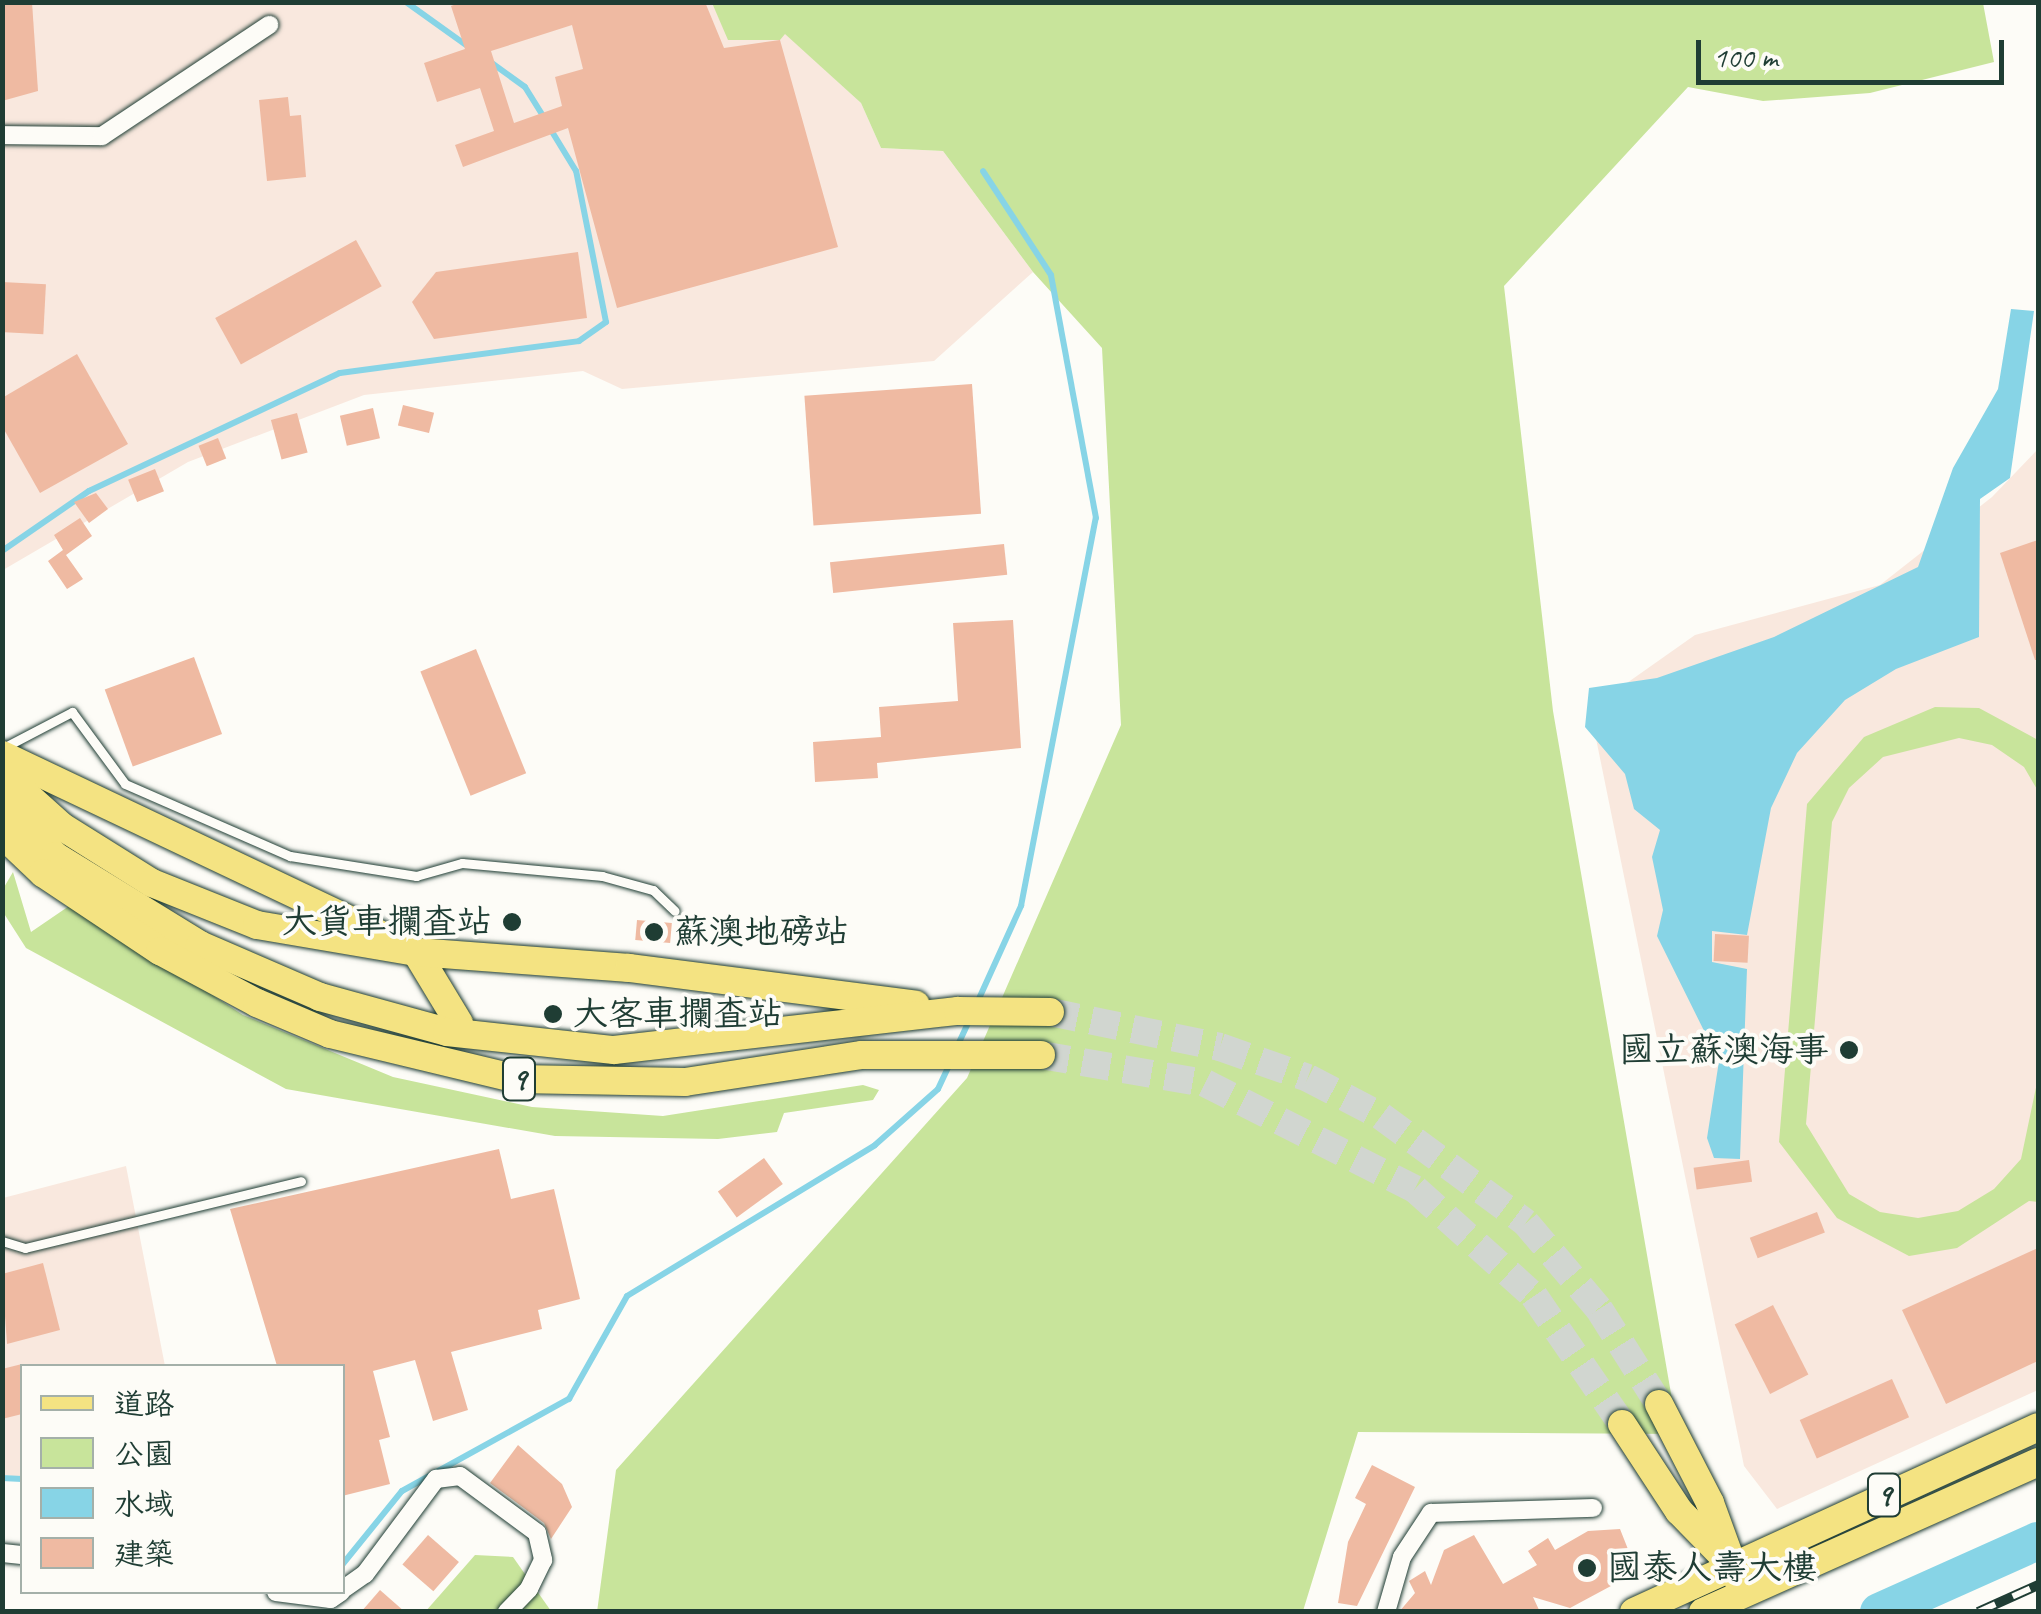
<!DOCTYPE html>
<html>
<head>
<meta charset="utf-8">
<style>
	body { margin:0 }
	#map { position:relative; width:2041px; height:1614px; overflow:hidden; background:#fdfcf7; font-family:Caveat,"LXGW WenKai TC",sans-serif }
	div>[style] { position:absolute }
	[style*='--x'] { left:calc(var(--x)*1px); top:calc(var(--y)*1px); width:calc(var(--w)*1px); rotate:calc(var(--a)*1deg) }
	.built>* { inset:0; background:#f9e8de }
	.green>* { inset:0; background:#c8e49b }
	.water>* { inset:0; background:#87d4e6 }
	.stream>* { height:6px; margin:-3px; padding:0 3px; transform-origin:3px; border-radius:3px; background:#87d4e6 }
	.river>* { height:38px; margin:-19px; padding:0 19px; transform-origin:19px; border-radius:19px; background:#87d4e6 }
	.building>* { inset:0; background:#efbaa2; transform-origin:0 0 }
	.primary-tunnel>* { height:28px; margin-top:-14px; transform-origin:0; background:repeating-linear-gradient(90deg,#d1d6d0 0 28px,transparent 0 42px) }
	.roads { filter:drop-shadow(0 0 2px #1f3d34) drop-shadow(0 0 2px #1f3d34) }
	.service>* { height:9px; margin:-4.5px; padding:0 4.5px; transform-origin:4.5px; border-radius:4.5px; background:#fdfcf7 }
	.minor>* { height:18px; margin:-9px; padding:0 9px; transform-origin:9px; border-radius:9px; background:#fdfcf7 }
	.primary>* { height:28px; margin:-14px; padding:0 14px; transform-origin:14px; border-radius:14px; background:#f4e382 }
	.rail>* { height:10px; margin-top:-5px; transform-origin:0; background:repeating-linear-gradient(90deg,#fdfcf7 0 19px,#1f3d34 0 38px); box-sizing:border-box; border-block:2px solid #1f3d34 }
	.dots>* { width:28px; height:28px; translate:-50% -50%; box-sizing:border-box; border:5px solid #fdfcf7; border-radius:50% }
	span { translate:-50% -50%; white-space:nowrap; text-align:center; line-height:1.15; -webkit-text-stroke:8px #fdfcf7; paint-order:stroke }
	.shield-label span { padding:2px 8px; background:#fdfcf7; border:2px solid; border-radius:8px; -webkit-text-stroke-width:0 }
	.shield-label { font-size:32px; color:#1f3d34; font-weight:700 }
	.poi-label { font-size:35px; color:#1f3d34 }
	.right { translate:-100% -50%; text-align:right }
	.left { translate:0 -50%; text-align:left }
	.frame { position:absolute; inset:0; border:5px solid #1f3d34; pointer-events:none }
	.legend { position:absolute; left:20px; top:1364px; width:325px; height:230px; box-sizing:border-box; background:#fdfcf7; border:2px solid #a4b0a9; margin:0; padding:12px 18px; list-style:none; font-size:30px; color:#1f3d34 }
	.legend li { display:flex; align-items:center; gap:20px; height:50px }
	.legend b { width:50px; border:2px solid #a4b0a9 }
	.scale { position:absolute; left:1696px; top:40px; width:308px; height:45px; box-sizing:border-box; border:5px solid #1f3d34; border-top:0; padding-left:12px; font-size:30px; line-height:35px; white-space:nowrap; color:#1f3d34; -webkit-text-stroke:8px #fdfcf7; paint-order:stroke }
</style>
</head>
<body>
<div id="map">
	<div class="built">
		<i style="clip-path:polygon(3px 3px,712px 3px,729px 40px,785px 33px,861px 103px,881px 148px,943px 151px,1033px 272px,934px 361px,622px 389px,583px 371px,364px 395px,188px 462px,3px 570px)"></i>
		<i style="clip-path:polygon(2038px 449px,2038px 1390px,1777px 1509px,1744px 1466px,1590px 709px,1695px 635px,1880px 585px,1992px 497px)"></i>
		<i style="clip-path:polygon(126px 1166px,165px 1366px,22px 1366px,22px 1477px,3px 1475px,3px 1198px)"></i>
	</div>
	<div class="green">
		<i style="clip-path:polygon(712px 3px,1983px 3px,1994px 62px,1870px 93px,1763px 101px,1688px 87px,1504px 286px,1553px 711px,1678px 1434px,1358px 1432px,1303px 1611px,597px 1612px,616px 1470px,967px 1078px,1121px 725px,1102px 348px,1033px 272px,943px 151px,881px 148px,861px 103px,785px 34px,780px 40px,728px 40px)"></i>
		<i style="clip-path:polygon(1935px 707px,1979px 708px,2038px 740px,2038px 791px,2024px 767px,1992px 745px,1959px 738px,1883px 757px,1849px 788px,1832px 822px,1806px 1124px,1849px 1194px,1880px 1212px,1918px 1218px,1958px 1211px,1994px 1189px,2021px 1159px,2038px 1078px,2038px 1202px,2029px 1201px,1957px 1248px,1909px 1256px,1837px 1218px,1779px 1142px,1807px 804px,1864px 737px)"></i>
		<i style="clip-path:polygon(13px 872px,31px 932px,72px 904px,243px 1015px,393px 1077px,532px 1107px,663px 1116px,863px 1085px,879px 1090px,873px 1100px,784px 1113px,777px 1132px,718px 1139px,555px 1136px,286px 1089px,26px 948px,3px 912px,3px 889px)"></i>
		<i style="clip-path:polygon(475px 1555px,513px 1557px,551px 1611px,425px 1612px)"></i>
	</div>
	<div class="water">
		<i style="clip-path:polygon(2011px 309px,2034px 311px,2010px 478px,1980px 499px,1979px 637px,1896px 669px,1845px 700px,1797px 753px,1771px 808px,1747px 935px,1712px 931px,1712px 962px,1747px 969px,1740px 1159px,1714px 1158px,1707px 1138px,1719px 1061px,1657px 936px,1663px 910px,1652px 857px,1660px 830px,1634px 809px,1625px 774px,1585px 727px,1589px 688px,1657px 678px,1774px 637px,1918px 567px,1953px 468px,1998px 389px)"></i>
	</div>
	<div class="stream">
		<i style="--x:406;--y:2;--w:74;--a:35.6"></i>
		<i style="--x:489;--y:61;--w:44;--a:35.8"></i>
		<i style="--x:525;--y:87;--w:38;--a:58"></i>
		<i style="--x:2;--y:551;--w:106;--a:-34.6"></i>
		<i style="--x:89;--y:491;--w:277;--a:-25.2"></i>
		<i style="--x:340;--y:373;--w:241;--a:-7.6"></i>
		<i style="--x:579;--y:341;--w:33;--a:-35"></i>
		<i style="--x:606;--y:322;--w:154;--a:-101.2"></i>
		<i style="--x:576;--y:171;--w:48;--a:-121.4"></i>
		<i style="--x:977;--y:1003;--w:107;--a:-65.6"></i>
		<i style="--x:1021;--y:906;--w:395;--a:-79.1"></i>
		<i style="--x:1096;--y:518;--w:247;--a:-100.5"></i>
		<i style="--x:1051;--y:275;--w:124;--a:-123.2"></i>
		<i style="--x:956;--y:1049;--w:33;--a:-65"></i>
		<i style="--x:2;--y:1478;--w:20;--a:3"></i>
		<i style="--x:342;--y:1565;--w:95;--a:-51"></i>
		<i style="--x:402;--y:1491;--w:191;--a:-28.9"></i>
		<i style="--x:569;--y:1399;--w:118;--a:-60.6"></i>
		<i style="--x:627;--y:1296;--w:290;--a:-31.3"></i>
		<i style="--x:875;--y:1145;--w:84;--a:-41.6"></i>
		<i style="--x:938;--y:1089;--w:26;--a:-65"></i>
	</div>
	<div class="river">
		<i style="--x:1879;--y:1612;--w:174;--a:-24.1"></i>
	</div>
	<div class="building">
		<i style="clip-path:polygon(2px 2px,32px 2px,38px 91px,2px 101px)"></i>
		<i style="clip-path:polygon(evenodd,462px 2px,705px 2px,724px 48px,780px 40px,838px 247px,617px 308px,568px 128px,463px 167px,455px 145px,494px 131px,480px 88px,437px 102px,424px 63px,465px 49px,451px 6px,462px 2px,572px 25px,583px 69px,555px 77px,562px 106px,514px 123px,491px 51px,572px 25px)"></i>
		<i style="clip-path:polygon(288px 97px,290px 116px,301px 115px,306px 177px,267px 181px,259px 100px)"></i>
		<i style="left:356px;top:240px;width:53px;height:161px;rotate:61deg"></i>
		<i style="clip-path:polygon(578px 252px,587px 318px,434px 339px,412px 302px,436px 272px)"></i>
		<i style="left:2px;top:282px;width:44px;height:50px;rotate:3deg"></i>
		<i style="clip-path:polygon(77px 354px,128px 444px,40px 493px,2px 426px,2px 398px)"></i>
		<i style="left:972px;top:384px;width:130px;height:168px;rotate:86deg"></i>
		<i style="left:403px;top:405px;width:32px;height:21px;rotate:14deg"></i>
		<i style="left:373px;top:408px;width:31px;height:34px;rotate:77deg"></i>
		<i style="left:297px;top:413px;width:41px;height:27px;rotate:75deg"></i>
		<i style="left:218px;top:438px;width:22px;height:21px;rotate:68deg"></i>
		<i style="left:155px;top:469px;width:24px;height:29px;rotate:68deg"></i>
		<i style="clip-path:polygon(96px 493px,108px 509px,89px 523px,74px 502px)"></i>
		<i style="clip-path:polygon(80px 518px,92px 536px,66px 555px,83px 579px,67px 589px,48px 561px,63px 550px,54px 535px)"></i>
		<i style="clip-path:polygon(2038px 540px,2038px 660px,2035px 660px,2000px 553px)"></i>
		<i style="left:1004px;top:544px;width:31px;height:175px;rotate:84deg"></i>
		<i style="clip-path:polygon(1013px 620px,1021px 748px,877px 763px,878px 778px,815px 782px,813px 742px,881px 737px,879px 707px,958px 701px,953px 623px)"></i>
		<i style="left:476px;top:649px;width:134px;height:60px;rotate:68deg"></i>
		<i style="left:194px;top:657px;width:82px;height:95px;rotate:70deg"></i>
		<i style="left:637px;top:920px;width:35px;height:20px;rotate:5deg"></i>
		<i style="left:1715px;top:934px;width:34px;height:27px;rotate:3deg"></i>
		<i style="clip-path:polygon(499px 1149px,511px 1199px,554px 1189px,580px 1299px,538px 1310px,542px 1329px,451px 1352px,468px 1410px,433px 1421px,415px 1360px,373px 1371px,390px 1437px,379px 1440px,390px 1484px,342px 1496px,342px 1366px,277px 1366px,230px 1209px)"></i>
		<i style="left:764px;top:1158px;width:32px;height:57px;rotate:54deg"></i>
		<i style="left:1749px;top:1160px;width:22px;height:56px;rotate:82deg"></i>
		<i style="left:1817px;top:1212px;width:22px;height:72px;rotate:69deg"></i>
		<i style="clip-path:polygon(2038px 1248px,2038px 1361px,1946px 1404px,1902px 1310px)"></i>
		<i style="clip-path:polygon(43px 1263px,60px 1330px,7px 1344px,2px 1274px)"></i>
		<i style="left:1773px;top:1305px;width:78px;height:43px;rotate:63deg"></i>
		<i style="clip-path:polygon(22px 1364px,22px 1414px,2px 1419px,2px 1369px)"></i>
		<i style="left:1892px;top:1379px;width:42px;height:101px;rotate:66deg"></i>
		<i style="clip-path:polygon(518px 1445px,562px 1484px,572px 1507px,551px 1539px,544px 1523px,490px 1483px)"></i>
		<i style="clip-path:polygon(1372px 1465px,1415px 1487px,1357px 1606px,1338px 1603px,1348px 1542px,1366px 1504px,1355px 1498px)"></i>
		<i style="clip-path:polygon(1620px 1529px,1637px 1572px,1570px 1608px,1533px 1597px,1540px 1612px,1399px 1612px,1415px 1593px,1409px 1581px,1425px 1571px,1431px 1585px,1444px 1550px,1474px 1535px,1503px 1584px,1537px 1565px,1528px 1551px,1548px 1538px,1555px 1550px,1588px 1531px)"></i>
		<i style="left:428px;top:1535px;width:41px;height:39px;rotate:41deg"></i>
		<i style="clip-path:polygon(380px 1590px,405px 1612px,361px 1612px)"></i>
	</div>
	<div class="primary-tunnel">
		<i style="--x:1050;--y:1012;--w:174;--a:11.6"></i>
		<i style="--x:1220;--y:1047;--w:93;--a:19.4"></i>
		<i style="--x:1308;--y:1078;--w:82;--a:27.5"></i>
		<i style="--x:1381;--y:1116;--w:180;--a:36.4"></i>
		<i style="--x:1526;--y:1223;--w:113;--a:49.7"></i>
		<i style="--x:1599;--y:1309;--w:112;--a:57.7"></i>
		<i style="--x:1041;--y:1055;--w:166;--a:9.7"></i>
		<i style="--x:1205;--y:1083;--w:235;--a:26.8"></i>
		<i style="--x:1415;--y:1189;--w:160;--a:42"></i>
		<i style="--x:1534;--y:1296;--w:155;--a:55.5"></i>
	</div>
	<div class="roads">
		<div class="service">
			<i style="--x:3;--y:748;--w:78;--a:-27.6"></i>
			<i style="--x:72;--y:712;--w:89;--a:53.6"></i>
			<i style="--x:125;--y:784;--w:180;--a:23.6"></i>
			<i style="--x:290;--y:856;--w:128;--a:9"></i>
			<i style="--x:416;--y:876;--w:48;--a:-15.8"></i>
			<i style="--x:462;--y:863;--w:141;--a:5.3"></i>
			<i style="--x:602;--y:876;--w:53;--a:15.4"></i>
			<i style="--x:653;--y:890;--w:30;--a:44"></i>
			<i style="--x:2;--y:1241;--w:24;--a:17"></i>
			<i style="--x:25;--y:1248;--w:284;--a:-13.6"></i>
		</div>
		<div class="minor">
			<i style="--x:2;--y:135;--w:100;--a:0.6"></i>
			<i style="--x:102;--y:136;--w:201;--a:-33.6"></i>
			<i style="--x:2;--y:1553;--w:20;--a:6"></i>
			<i style="--x:342;--y:1590;--w:28;--a:-35"></i>
			<i style="--x:365;--y:1574;--w:119;--a:-53.2"></i>
			<i style="--x:436;--y:1479;--w:24;--a:-7"></i>
			<i style="--x:460;--y:1476;--w:96;--a:36.5"></i>
			<i style="--x:537;--y:1533;--w:28;--a:77"></i>
			<i style="--x:543;--y:1560;--w:32;--a:116"></i>
			<i style="--x:529;--y:1589;--w:32;--a:134"></i>
			<i style="--x:276;--y:1592;--w:55;--a:7.3"></i>
			<i style="--x:331;--y:1599;--w:12;--a:-35"></i>
			<i style="--x:1386;--y:1612;--w:57;--a:-73.8"></i>
			<i style="--x:1402;--y:1557;--w:53;--a:-56.6"></i>
			<i style="--x:1431;--y:1513;--w:162;--a:-1.8"></i>
		</div>
		<div class="primary">
			<i style="--x:2;--y:755;--w:458;--a:25.4"></i>
			<i style="--x:416;--y:952;--w:83;--a:58.8"></i>
			<i style="--x:2;--y:773;--w:79;--a:41.9"></i>
			<i style="--x:61;--y:826;--w:107;--a:32.1"></i>
			<i style="--x:152;--y:883;--w:113;--a:21.8"></i>
			<i style="--x:257;--y:925;--w:161;--a:9.6"></i>
			<i style="--x:416;--y:952;--w:214;--a:4.3"></i>
			<i style="--x:629;--y:968;--w:289;--a:7.3"></i>
			<i style="--x:2;--y:799;--w:78;--a:47.1"></i>
			<i style="--x:55;--y:856;--w:170;--a:31.5"></i>
			<i style="--x:200;--y:945;--w:131;--a:23.4"></i>
			<i style="--x:320;--y:997;--w:132;--a:15.4"></i>
			<i style="--x:447;--y:1032;--w:168;--a:6.2"></i>
			<i style="--x:614;--y:1050;--w:346;--a:-6.5"></i>
			<i style="--x:958;--y:1011;--w:92;--a:0.6"></i>
			<i style="--x:2;--y:834;--w:57;--a:43.6"></i>
			<i style="--x:43;--y:873;--w:141;--a:33.7"></i>
			<i style="--x:160;--y:951;--w:110;--a:28.2"></i>
			<i style="--x:257;--y:1003;--w:79;--a:23"></i>
			<i style="--x:330;--y:1034;--w:192;--a:13.5"></i>
			<i style="--x:517;--y:1079;--w:168;--a:1"></i>
			<i style="--x:685;--y:1082;--w:179;--a:-8.7"></i>
			<i style="--x:862;--y:1055;--w:179;--a:0"></i>
			<i style="--x:1659;--y:1404;--w:111;--a:62.7"></i>
			<i style="--x:1710;--y:1503;--w:82;--a:70"></i>
			<i style="--x:1622;--y:1424;--w:104;--a:56.8"></i>
			<i style="--x:1679;--y:1511;--w:66;--a:45.6"></i>
			<i style="--x:1634;--y:1612;--w:444;--a:-24.6"></i>
			<i style="--x:1703;--y:1612;--w:367;--a:-24.1"></i>
		</div>
	</div>
	<div class="rail">
		<i style="--x:1978;--y:1612;--w:66;--a:-24.2"></i>
	</div>
	<div class="dots">
		<i style="left:512px;top:922px;background:#1f3d34"></i>
		<i style="left:654px;top:932px;background:#1f3d34"></i>
		<i style="left:553px;top:1014px;background:#1f3d34"></i>
		<i style="left:1849px;top:1050px;background:#1f3d34"></i>
		<i style="left:1587px;top:1568px;background:#1f3d34"></i>
	</div>
	<div class="shield-label">
		<span style="left:519px;top:1079px">9</span>
		<span style="left:1884px;top:1495px">9</span>
	</div>
	<div class="poi-label">
		<span class="right" style="left:492px;top:922px">大貨車攔查站</span>
		<span class="left" style="left:674px;top:932px">蘇澳地磅站</span>
		<span class="left" style="left:573px;top:1014px">大客車攔查站</span>
		<span class="right" style="left:1829px;top:1050px">國立蘇澳海事</span>
		<span class="left" style="left:1607px;top:1568px">國泰人壽大樓</span>
	</div>
	<div class="frame"></div>
	<ul class="legend">
	<li><b style="height:12px;background:#f4e382"></b>道路</li>
	<li><b style="height:28px;background:#c8e49b"></b>公園</li>
	<li><b style="height:28px;background:#87d4e6"></b>水域</li>
	<li><b style="height:28px;background:#efbaa2"></b>建築</li>
	</ul>
	<div class="scale">100 m</div>
</div>
</body>
</html>
